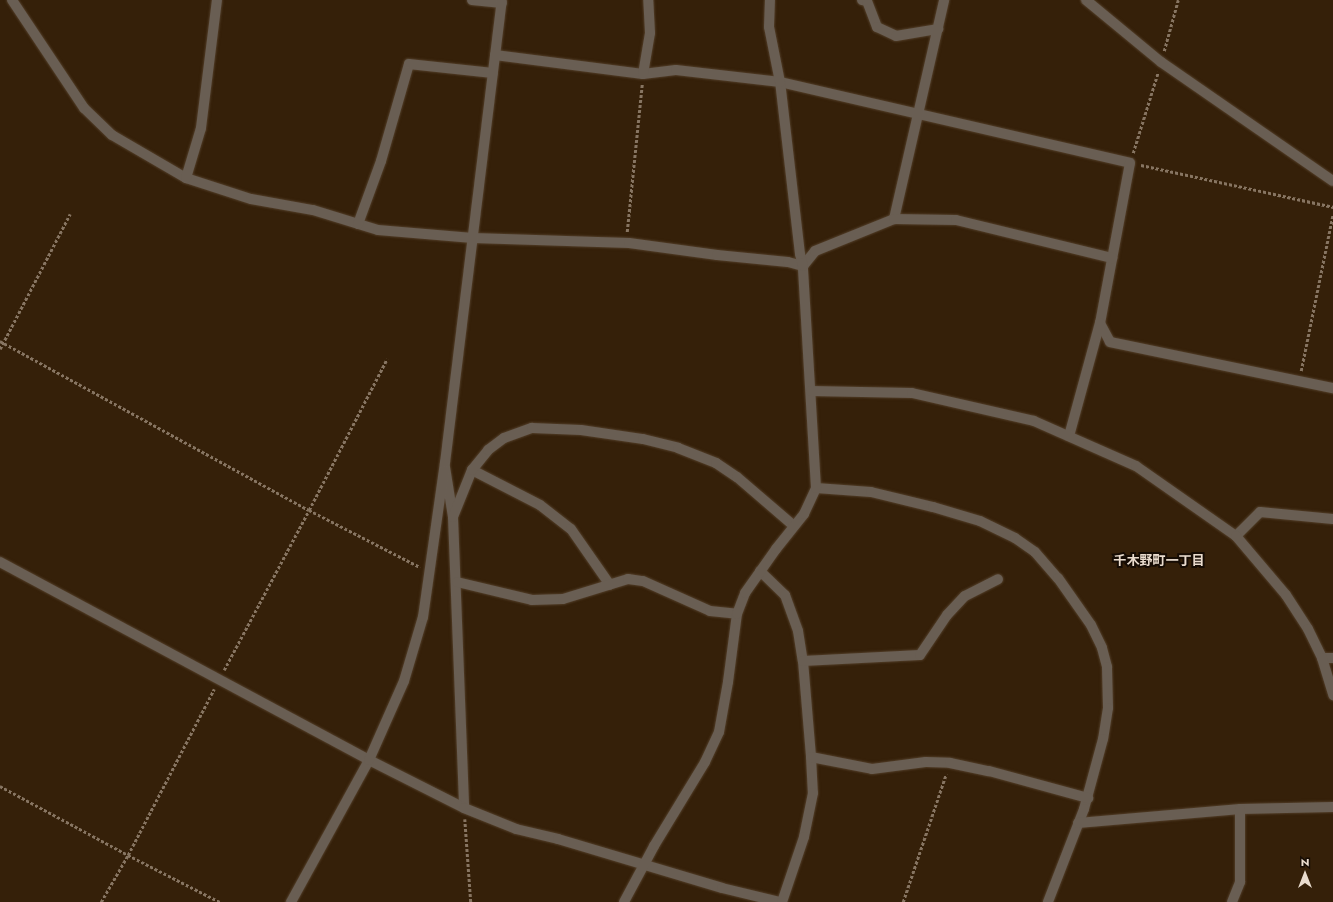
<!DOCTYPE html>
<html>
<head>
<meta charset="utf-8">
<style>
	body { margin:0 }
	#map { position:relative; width:1333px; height:902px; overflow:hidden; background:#352009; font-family:Jost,"Noto Sans JP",sans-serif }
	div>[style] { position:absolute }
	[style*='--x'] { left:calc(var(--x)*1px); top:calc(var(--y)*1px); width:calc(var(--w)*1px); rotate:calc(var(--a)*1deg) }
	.path>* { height:2.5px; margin-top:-1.25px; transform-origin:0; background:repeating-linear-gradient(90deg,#877562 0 3px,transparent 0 5px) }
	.roads { filter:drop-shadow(0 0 1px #523e29) drop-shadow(0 0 1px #523e29) }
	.minor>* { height:10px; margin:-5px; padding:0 5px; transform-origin:5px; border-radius:5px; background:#695e53 }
	.tertiary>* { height:10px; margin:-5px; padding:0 5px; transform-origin:5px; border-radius:5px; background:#695e53 }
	span { translate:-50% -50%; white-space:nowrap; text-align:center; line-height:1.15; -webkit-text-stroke:4px #160c04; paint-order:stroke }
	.neighbourhood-label { font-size:13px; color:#eadcce; font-weight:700 }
	.north { position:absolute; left:1285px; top:854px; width:40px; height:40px; -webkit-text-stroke:3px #160c04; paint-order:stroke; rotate:0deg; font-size:11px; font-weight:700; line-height:16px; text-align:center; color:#eadcce }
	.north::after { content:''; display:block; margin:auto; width:14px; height:18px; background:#eadcce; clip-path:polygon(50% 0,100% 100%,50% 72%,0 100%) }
</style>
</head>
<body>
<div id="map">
	<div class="path">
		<i style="--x:1164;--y:51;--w:53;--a:-74.6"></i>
		<i style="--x:1133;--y:153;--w:85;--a:-72.8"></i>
		<i style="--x:1141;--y:165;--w:197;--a:12.3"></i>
		<i style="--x:627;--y:232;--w:149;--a:-84.2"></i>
		<i style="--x:0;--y:341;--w:352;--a:28.7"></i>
		<i style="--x:309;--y:510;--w:125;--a:27.2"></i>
		<i style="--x:0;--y:349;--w:152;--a:-62.6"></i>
		<i style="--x:1301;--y:371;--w:160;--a:-78.5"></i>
		<i style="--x:224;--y:670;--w:181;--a:-62"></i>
		<i style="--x:309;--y:510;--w:170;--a:-62.7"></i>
		<i style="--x:0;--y:786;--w:145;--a:28.3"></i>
		<i style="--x:128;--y:855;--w:103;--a:27.1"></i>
		<i style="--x:465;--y:819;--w:83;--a:85.9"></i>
		<i style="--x:101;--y:902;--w:54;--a:-60.1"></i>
		<i style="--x:128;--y:855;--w:187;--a:-62.6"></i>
		<i style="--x:903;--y:902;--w:135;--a:-71.4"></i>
	</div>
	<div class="roads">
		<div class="minor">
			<i style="--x:12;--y:0;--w:130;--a:56.3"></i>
			<i style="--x:84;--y:108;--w:39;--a:44"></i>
			<i style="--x:112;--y:135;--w:86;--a:30.2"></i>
			<i style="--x:186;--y:178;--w:68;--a:17.9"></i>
			<i style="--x:251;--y:199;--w:63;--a:10.1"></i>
			<i style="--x:313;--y:210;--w:68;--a:17.1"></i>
			<i style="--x:378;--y:230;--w:95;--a:4.8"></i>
			<i style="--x:473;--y:238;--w:156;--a:1.8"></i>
			<i style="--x:629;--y:243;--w:89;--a:7.8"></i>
			<i style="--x:717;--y:255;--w:71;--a:5.6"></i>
			<i style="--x:788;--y:262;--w:16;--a:15"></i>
			<i style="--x:472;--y:0;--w:30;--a:6"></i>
			<i style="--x:862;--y:0;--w:5;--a:11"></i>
			<i style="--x:867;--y:1;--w:28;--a:69"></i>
			<i style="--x:877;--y:27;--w:21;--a:25"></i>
			<i style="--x:896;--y:36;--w:43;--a:-9.5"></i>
			<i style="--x:1086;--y:0;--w:97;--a:39.6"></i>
			<i style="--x:1161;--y:62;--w:209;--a:34.7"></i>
			<i style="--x:495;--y:55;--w:149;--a:7.3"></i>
			<i style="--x:643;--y:74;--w:33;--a:-7"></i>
			<i style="--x:676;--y:70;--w:105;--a:6.6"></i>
			<i style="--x:780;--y:82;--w:359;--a:13"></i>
			<i style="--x:1130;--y:163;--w:163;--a:100.6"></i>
			<i style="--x:1100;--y:323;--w:21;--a:62"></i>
			<i style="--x:1110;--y:342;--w:228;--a:11.7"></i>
			<i style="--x:643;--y:74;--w:42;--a:-80.3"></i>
			<i style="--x:650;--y:33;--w:33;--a:-93"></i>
			<i style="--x:186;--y:178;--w:52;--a:-73.3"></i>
			<i style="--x:201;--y:128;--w:129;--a:-82.9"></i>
			<i style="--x:894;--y:219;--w:225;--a:-77.1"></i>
			<i style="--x:358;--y:224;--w:67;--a:-69.9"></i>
			<i style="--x:381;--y:161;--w:101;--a:-73.9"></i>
			<i style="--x:409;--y:64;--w:84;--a:6.1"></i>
			<i style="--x:803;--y:266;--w:19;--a:-51"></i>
			<i style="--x:815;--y:251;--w:85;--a:-22.1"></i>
			<i style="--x:894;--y:219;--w:62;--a:0.9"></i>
			<i style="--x:956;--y:220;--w:161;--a:13.7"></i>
			<i style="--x:1069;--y:436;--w:117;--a:-74.7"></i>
			<i style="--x:445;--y:467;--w:51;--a:80.9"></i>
			<i style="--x:453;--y:517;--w:291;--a:87.8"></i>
			<i style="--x:472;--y:470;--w:76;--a:27.2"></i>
			<i style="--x:540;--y:505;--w:39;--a:38"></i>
			<i style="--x:571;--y:529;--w:68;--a:55.1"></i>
			<i style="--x:816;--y:488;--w:55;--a:4.2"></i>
			<i style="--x:871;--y:492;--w:64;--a:13.6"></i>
			<i style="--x:933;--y:507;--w:49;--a:16.6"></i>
			<i style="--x:980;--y:521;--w:39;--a:26"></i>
			<i style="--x:1015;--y:538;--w:24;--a:35"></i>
			<i style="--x:1035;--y:552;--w:35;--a:49"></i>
			<i style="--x:1058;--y:578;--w:57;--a:54.9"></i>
			<i style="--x:1091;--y:625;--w:25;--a:64"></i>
			<i style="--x:1102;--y:648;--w:20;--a:75"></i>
			<i style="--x:1107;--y:667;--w:41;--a:88.6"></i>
			<i style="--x:1108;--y:708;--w:31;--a:99"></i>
			<i style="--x:1103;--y:739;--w:73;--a:105.2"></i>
			<i style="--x:1084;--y:809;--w:100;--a:111.2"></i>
			<i style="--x:453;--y:517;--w:51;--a:-68"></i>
			<i style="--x:472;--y:470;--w:26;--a:-51"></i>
			<i style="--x:488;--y:450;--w:20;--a:-37"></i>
			<i style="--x:504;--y:438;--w:30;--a:-20"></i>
			<i style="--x:532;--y:428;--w:49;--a:2.3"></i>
			<i style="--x:581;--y:430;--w:63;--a:8.3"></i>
			<i style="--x:643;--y:439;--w:36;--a:14"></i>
			<i style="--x:678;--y:448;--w:41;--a:21.5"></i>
			<i style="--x:716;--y:463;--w:25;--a:34"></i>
			<i style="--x:737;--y:477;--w:75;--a:40.7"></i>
			<i style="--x:1236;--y:536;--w:34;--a:-45"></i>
			<i style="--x:1260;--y:512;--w:73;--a:5.5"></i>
			<i style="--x:0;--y:562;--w:419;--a:28.2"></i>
			<i style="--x:369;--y:760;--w:106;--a:26.8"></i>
			<i style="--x:464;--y:808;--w:56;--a:22"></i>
			<i style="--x:516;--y:829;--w:43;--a:13.4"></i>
			<i style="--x:558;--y:839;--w:171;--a:16.6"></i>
			<i style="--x:722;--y:888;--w:60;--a:13.6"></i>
			<i style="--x:760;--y:571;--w:35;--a:44"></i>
			<i style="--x:785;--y:595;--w:38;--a:70"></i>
			<i style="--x:798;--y:631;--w:30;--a:81"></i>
			<i style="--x:803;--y:661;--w:96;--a:85.2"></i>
			<i style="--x:811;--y:757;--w:36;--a:87"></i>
			<i style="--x:813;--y:793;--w:45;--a:101.6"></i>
			<i style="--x:804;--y:837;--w:69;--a:108.7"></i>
			<i style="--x:457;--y:582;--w:77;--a:13.5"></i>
			<i style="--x:532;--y:600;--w:31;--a:-2"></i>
			<i style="--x:563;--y:599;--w:68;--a:-17.1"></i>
			<i style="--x:628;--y:579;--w:15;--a:8"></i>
			<i style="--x:643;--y:581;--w:73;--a:24.1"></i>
			<i style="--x:710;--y:611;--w:27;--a:6"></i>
			<i style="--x:1322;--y:658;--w:11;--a:0"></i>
			<i style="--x:803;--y:661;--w:117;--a:-2.9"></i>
			<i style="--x:920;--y:655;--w:48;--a:-56"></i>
			<i style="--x:947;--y:615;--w:26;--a:-47"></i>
			<i style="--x:965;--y:596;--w:37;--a:-27"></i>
			<i style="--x:811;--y:757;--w:62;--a:11.1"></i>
			<i style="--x:872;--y:769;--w:54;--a:-7.4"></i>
			<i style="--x:926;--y:762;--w:24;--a:2"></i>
			<i style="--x:950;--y:763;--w:40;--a:12"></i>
			<i style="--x:989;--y:771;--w:103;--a:15.3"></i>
			<i style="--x:1078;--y:823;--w:163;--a:-4.9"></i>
			<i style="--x:1240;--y:809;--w:93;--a:-1.2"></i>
			<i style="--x:624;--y:902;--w:64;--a:-61.8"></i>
			<i style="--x:654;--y:846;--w:98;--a:-58.7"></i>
			<i style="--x:705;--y:762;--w:33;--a:-65"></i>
			<i style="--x:719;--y:732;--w:51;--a:-79.8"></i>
			<i style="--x:728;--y:682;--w:69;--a:-82.5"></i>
			<i style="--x:737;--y:614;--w:22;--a:-69"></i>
			<i style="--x:745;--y:593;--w:54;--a:-54.8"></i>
			<i style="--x:776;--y:549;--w:45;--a:-51.3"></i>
			<i style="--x:804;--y:514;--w:29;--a:-65"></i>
			<i style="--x:816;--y:488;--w:222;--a:-93.4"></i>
			<i style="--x:803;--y:266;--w:12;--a:-104"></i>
			<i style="--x:800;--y:254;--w:173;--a:-96.6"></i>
			<i style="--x:780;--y:82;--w:56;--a:-101.3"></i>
			<i style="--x:769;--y:27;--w:27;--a:-88"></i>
			<i style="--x:1232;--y:902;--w:22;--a:-68"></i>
			<i style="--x:1240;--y:882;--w:73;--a:-90"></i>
		</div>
		<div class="tertiary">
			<i style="--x:811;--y:391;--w:101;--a:1.1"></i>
			<i style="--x:912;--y:393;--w:125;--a:12.9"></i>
			<i style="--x:1034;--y:421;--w:111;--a:23.8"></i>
			<i style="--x:1136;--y:466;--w:122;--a:35"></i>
			<i style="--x:1236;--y:536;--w:77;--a:49.7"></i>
			<i style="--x:1286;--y:595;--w:40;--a:57.1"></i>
			<i style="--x:1308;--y:629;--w:32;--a:64"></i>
			<i style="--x:1322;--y:658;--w:39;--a:73"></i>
			<i style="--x:291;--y:902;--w:162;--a:-61.2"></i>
			<i style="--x:369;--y:760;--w:86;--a:-66.1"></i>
			<i style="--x:404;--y:681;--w:67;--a:-73.5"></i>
			<i style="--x:423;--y:617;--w:156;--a:-81.9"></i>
			<i style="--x:445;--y:463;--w:466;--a:-83"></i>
		</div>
	</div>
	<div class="neighbourhood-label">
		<span style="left:1159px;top:561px">千木野町一丁目</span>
	</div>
	<div class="north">N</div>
</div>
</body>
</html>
